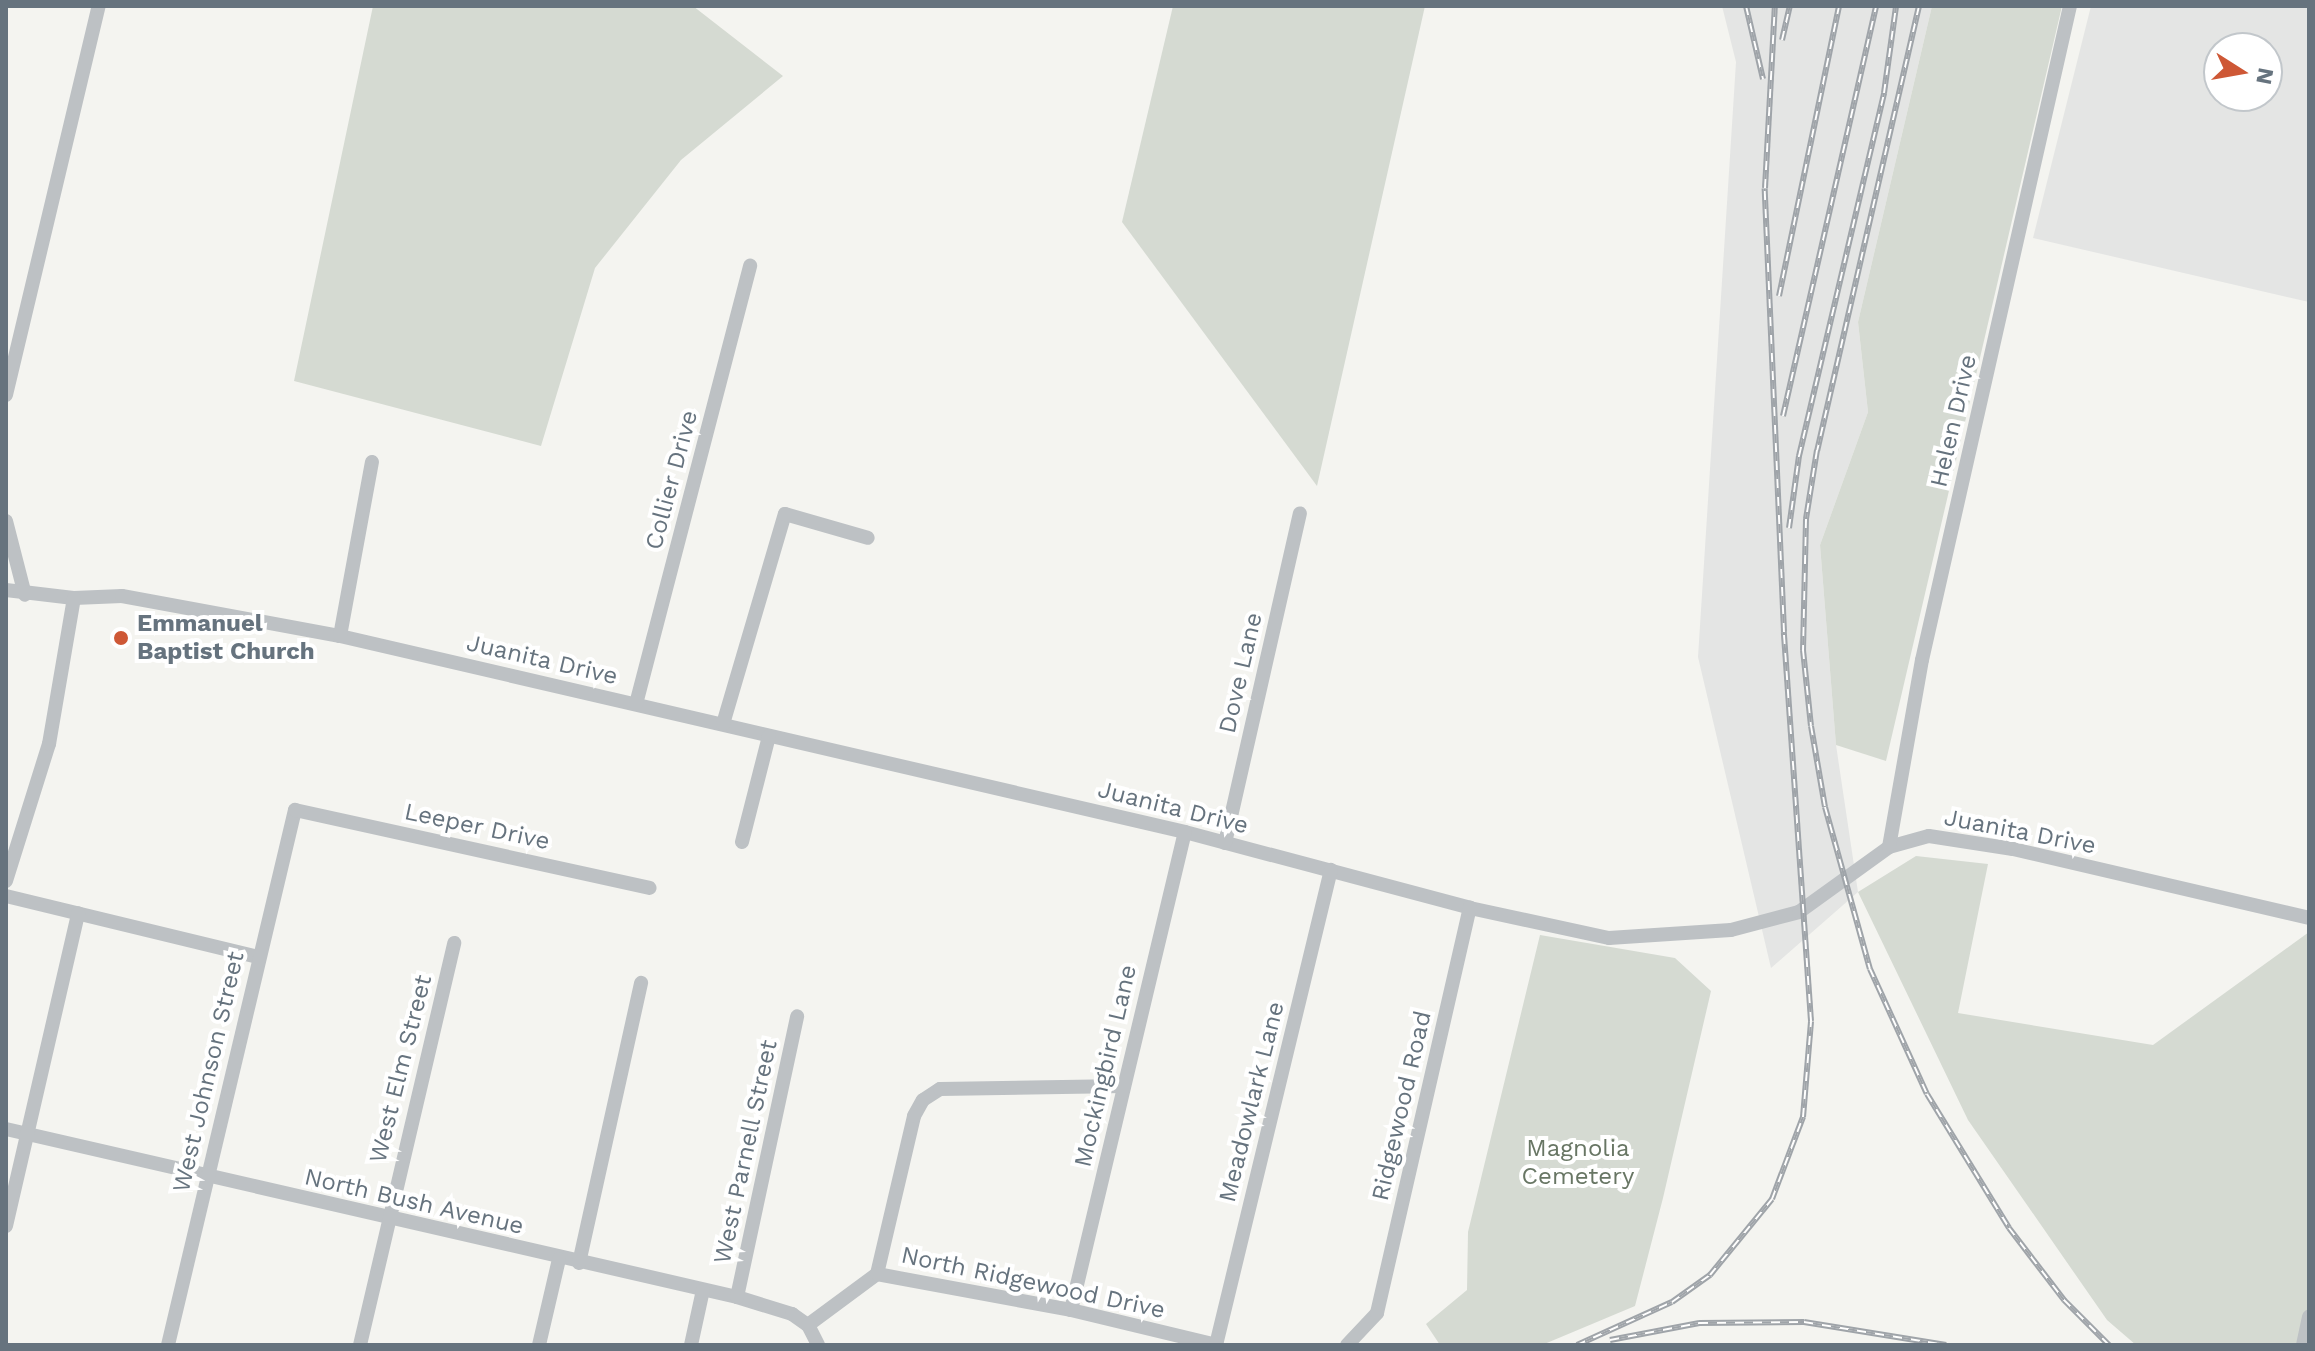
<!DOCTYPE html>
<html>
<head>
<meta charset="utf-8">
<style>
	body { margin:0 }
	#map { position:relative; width:2315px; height:1351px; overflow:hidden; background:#f4f4f0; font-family:"Work Sans",sans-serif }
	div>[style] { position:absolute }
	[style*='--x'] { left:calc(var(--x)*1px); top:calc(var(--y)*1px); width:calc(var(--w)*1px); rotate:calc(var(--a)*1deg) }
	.built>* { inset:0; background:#e4e5e4 }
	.green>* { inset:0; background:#d5dad2 }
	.minor>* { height:14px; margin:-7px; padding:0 7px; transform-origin:7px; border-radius:7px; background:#bdc1c4 }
	.rail>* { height:6px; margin-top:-3px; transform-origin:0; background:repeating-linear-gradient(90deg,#fff 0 9px,#9fa4a9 0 18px); box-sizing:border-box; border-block:2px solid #9fa4a9 }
	.dots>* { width:22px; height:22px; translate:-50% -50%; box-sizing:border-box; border:4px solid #fff; border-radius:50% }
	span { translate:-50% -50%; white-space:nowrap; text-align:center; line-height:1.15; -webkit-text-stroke:8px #fff; paint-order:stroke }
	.street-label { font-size:24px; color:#66737e }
	.poi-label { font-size:24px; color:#66737e; font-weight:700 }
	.left { translate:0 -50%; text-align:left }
	.park-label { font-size:24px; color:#687664 }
	.frame { position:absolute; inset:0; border:8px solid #66737e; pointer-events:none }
	.north { position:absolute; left:2203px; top:32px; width:80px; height:80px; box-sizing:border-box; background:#fff; border:2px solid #c2c7cb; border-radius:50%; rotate:101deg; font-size:22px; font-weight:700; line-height:32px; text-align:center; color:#66737e }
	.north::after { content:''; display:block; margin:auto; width:28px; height:36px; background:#ce5836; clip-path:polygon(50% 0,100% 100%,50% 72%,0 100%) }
</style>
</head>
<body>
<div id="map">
	<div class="built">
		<i style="clip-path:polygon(1722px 6px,1932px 6px,1858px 322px,1868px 412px,1820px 545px,1836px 745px,1858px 892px,1771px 968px,1698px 657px,1736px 62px)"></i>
		<i style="clip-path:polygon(evenodd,2091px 6px,2309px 6px,2309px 302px,2033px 238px,2091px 6px,2219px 48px,2267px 48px,2267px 96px,2219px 96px,2219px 48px)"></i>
	</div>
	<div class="green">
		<i style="clip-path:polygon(373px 6px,693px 6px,783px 76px,681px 160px,595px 268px,541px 446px,294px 381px)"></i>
		<i style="clip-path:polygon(1173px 6px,1425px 6px,1317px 486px,1122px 222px)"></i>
		<i style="clip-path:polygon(1932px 6px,2062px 6px,1886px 761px,1836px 745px,1820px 545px,1868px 412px,1858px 322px)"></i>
		<i style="clip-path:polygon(1916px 856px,1988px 864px,1958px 1013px,2153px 1045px,2309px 932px,2309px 1345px,2136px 1345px,2107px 1320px,1968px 1120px,1858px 892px)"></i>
		<i style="clip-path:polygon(1540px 935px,1675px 958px,1711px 991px,1663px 1198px,1635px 1306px,1542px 1345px,1440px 1345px,1426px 1324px,1467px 1290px,1468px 1232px)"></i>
	</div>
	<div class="minor">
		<i style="--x:6;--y:395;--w:400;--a:-76.6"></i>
		<i style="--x:6;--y:521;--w:76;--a:75.6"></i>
		<i style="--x:6;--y:590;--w:68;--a:6.7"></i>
		<i style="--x:74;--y:598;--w:48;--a:-2.4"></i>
		<i style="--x:122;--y:596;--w:222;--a:10.4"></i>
		<i style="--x:340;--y:636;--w:867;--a:13.06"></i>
		<i style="--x:1185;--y:832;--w:295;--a:14.9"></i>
		<i style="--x:1470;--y:908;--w:142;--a:12.2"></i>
		<i style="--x:1609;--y:938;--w:122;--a:-3.8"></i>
		<i style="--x:1731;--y:930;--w:70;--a:-14.8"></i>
		<i style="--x:1799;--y:912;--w:111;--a:-35.8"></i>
		<i style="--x:1889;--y:847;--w:41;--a:-15.4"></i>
		<i style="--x:1929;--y:836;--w:85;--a:8.8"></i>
		<i style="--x:2013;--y:849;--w:304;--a:13.1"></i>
		<i style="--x:340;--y:636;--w:177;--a:-79.6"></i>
		<i style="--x:636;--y:704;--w:453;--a:-75.4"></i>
		<i style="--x:723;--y:724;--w:219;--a:-73.6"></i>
		<i style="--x:785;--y:514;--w:86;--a:16.1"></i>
		<i style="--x:742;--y:842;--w:109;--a:-75.7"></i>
		<i style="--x:1225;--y:843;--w:338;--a:-77.2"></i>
		<i style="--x:1889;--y:847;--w:190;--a:-80"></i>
		<i style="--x:1922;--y:660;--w:671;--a:-77.25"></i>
		<i style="--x:6;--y:881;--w:144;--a:-72.6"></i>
		<i style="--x:49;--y:744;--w:148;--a:-80.3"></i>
		<i style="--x:6;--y:896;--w:259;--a:13.6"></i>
		<i style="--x:6;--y:1129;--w:750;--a:12.94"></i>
		<i style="--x:737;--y:1297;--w:58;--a:17.2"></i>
		<i style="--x:792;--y:1314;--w:19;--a:35"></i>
		<i style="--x:808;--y:1325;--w:22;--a:63"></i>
		<i style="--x:6;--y:1226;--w:321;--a:-77"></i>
		<i style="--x:579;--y:1263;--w:287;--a:-77.5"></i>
		<i style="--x:877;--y:1274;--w:162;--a:-76.8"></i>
		<i style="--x:914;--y:1116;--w:18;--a:-61"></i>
		<i style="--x:923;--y:1100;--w:20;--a:-33"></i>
		<i style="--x:940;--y:1089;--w:184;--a:-0.9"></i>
		<i style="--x:737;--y:1297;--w:287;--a:-77.9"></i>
		<i style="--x:1071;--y:1310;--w:491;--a:-76.6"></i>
		<i style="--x:808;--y:1325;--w:86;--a:-36.5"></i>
		<i style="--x:877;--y:1274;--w:197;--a:10.5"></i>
		<i style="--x:1071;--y:1310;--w:150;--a:13.5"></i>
		<i style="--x:168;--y:1345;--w:550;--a:-76.65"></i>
		<i style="--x:295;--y:810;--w:363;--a:12.4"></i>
		<i style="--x:360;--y:1345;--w:413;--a:-76.8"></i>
		<i style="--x:539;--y:1345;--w:88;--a:-76.9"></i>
		<i style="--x:691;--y:1345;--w:56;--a:-77.7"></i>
		<i style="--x:1216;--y:1345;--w:489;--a:-76.4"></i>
		<i style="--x:1347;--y:1345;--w:44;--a:-46.8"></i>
		<i style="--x:1377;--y:1313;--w:416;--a:-77.1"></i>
		<i style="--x:2303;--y:1345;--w:29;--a:-78"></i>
	</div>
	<div class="rail">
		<i style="--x:1746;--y:6;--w:75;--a:76.9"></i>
		<i style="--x:1919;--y:6;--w:456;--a:102.9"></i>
		<i style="--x:1817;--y:450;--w:70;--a:99.1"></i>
		<i style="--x:1806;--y:519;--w:131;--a:91.3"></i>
		<i style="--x:1803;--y:650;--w:76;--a:84"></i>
		<i style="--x:1811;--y:726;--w:82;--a:80.2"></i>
		<i style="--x:1825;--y:807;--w:168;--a:74.5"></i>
		<i style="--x:1870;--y:969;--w:137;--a:65.5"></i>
		<i style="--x:1927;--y:1094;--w:157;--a:58.5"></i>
		<i style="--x:2009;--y:1228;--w:91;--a:52.6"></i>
		<i style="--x:2064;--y:1300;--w:64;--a:45"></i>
		<i style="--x:1782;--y:40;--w:35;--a:-77"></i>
		<i style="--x:1779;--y:296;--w:296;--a:-78.3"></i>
		<i style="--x:1783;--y:416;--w:420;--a:-77.2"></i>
		<i style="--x:1789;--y:528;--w:73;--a:-82.1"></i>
		<i style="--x:1799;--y:456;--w:373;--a:-76.8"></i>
		<i style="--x:1884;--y:93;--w:88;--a:-82.1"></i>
		<i style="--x:1610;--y:1340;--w:91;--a:-10.8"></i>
		<i style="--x:1699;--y:1323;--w:105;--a:-0.5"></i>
		<i style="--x:1804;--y:1322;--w:144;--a:9.2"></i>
		<i style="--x:1577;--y:1345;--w:104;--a:-24.4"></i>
		<i style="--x:1672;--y:1302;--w:47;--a:-35.4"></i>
		<i style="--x:1710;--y:1275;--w:98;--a:-50.8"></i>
		<i style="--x:1772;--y:1199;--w:88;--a:-69.3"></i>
		<i style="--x:1803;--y:1117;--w:96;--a:-85.2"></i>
		<i style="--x:1811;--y:1021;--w:390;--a:-94"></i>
		<i style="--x:1784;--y:632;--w:444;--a:-92.5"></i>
		<i style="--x:1765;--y:188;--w:182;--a:-86.9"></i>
	</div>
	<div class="dots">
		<i style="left:121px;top:638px;background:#ce5836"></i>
	</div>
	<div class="street-label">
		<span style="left:1954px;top:421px;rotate:-77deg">Helen Drive</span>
		<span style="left:672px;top:480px;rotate:-75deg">Collier Drive</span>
		<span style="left:542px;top:660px;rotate:13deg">Juanita Drive</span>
		<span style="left:1241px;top:673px;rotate:-77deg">Dove Lane</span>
		<span style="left:1173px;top:808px;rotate:14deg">Juanita Drive</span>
		<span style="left:477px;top:827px;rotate:12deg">Leeper Drive</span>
		<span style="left:2020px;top:832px;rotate:11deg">Juanita Drive</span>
		<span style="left:1106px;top:1066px;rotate:-77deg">Mockingbird Lane</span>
		<span style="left:401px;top:1069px;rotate:-76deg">West Elm Street</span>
		<span style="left:209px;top:1072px;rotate:-77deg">West Johnson Street</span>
		<span style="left:1252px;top:1102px;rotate:-76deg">Meadowlark Lane</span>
		<span style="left:1402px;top:1106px;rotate:-77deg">Ridgewood Road</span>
		<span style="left:746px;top:1152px;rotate:-78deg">West Parnell Street</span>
		<span style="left:414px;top:1202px;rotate:13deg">North Bush Avenue</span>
		<span style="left:1033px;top:1283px;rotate:12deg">North Ridgewood Drive</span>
	</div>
	<div class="poi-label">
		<span class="left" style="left:137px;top:638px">Emmanuel<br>Baptist Church</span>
	</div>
	<div class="park-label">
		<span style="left:1578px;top:1163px">Magnolia<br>Cemetery</span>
	</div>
	<div class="frame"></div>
	<div class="north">N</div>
</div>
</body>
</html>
